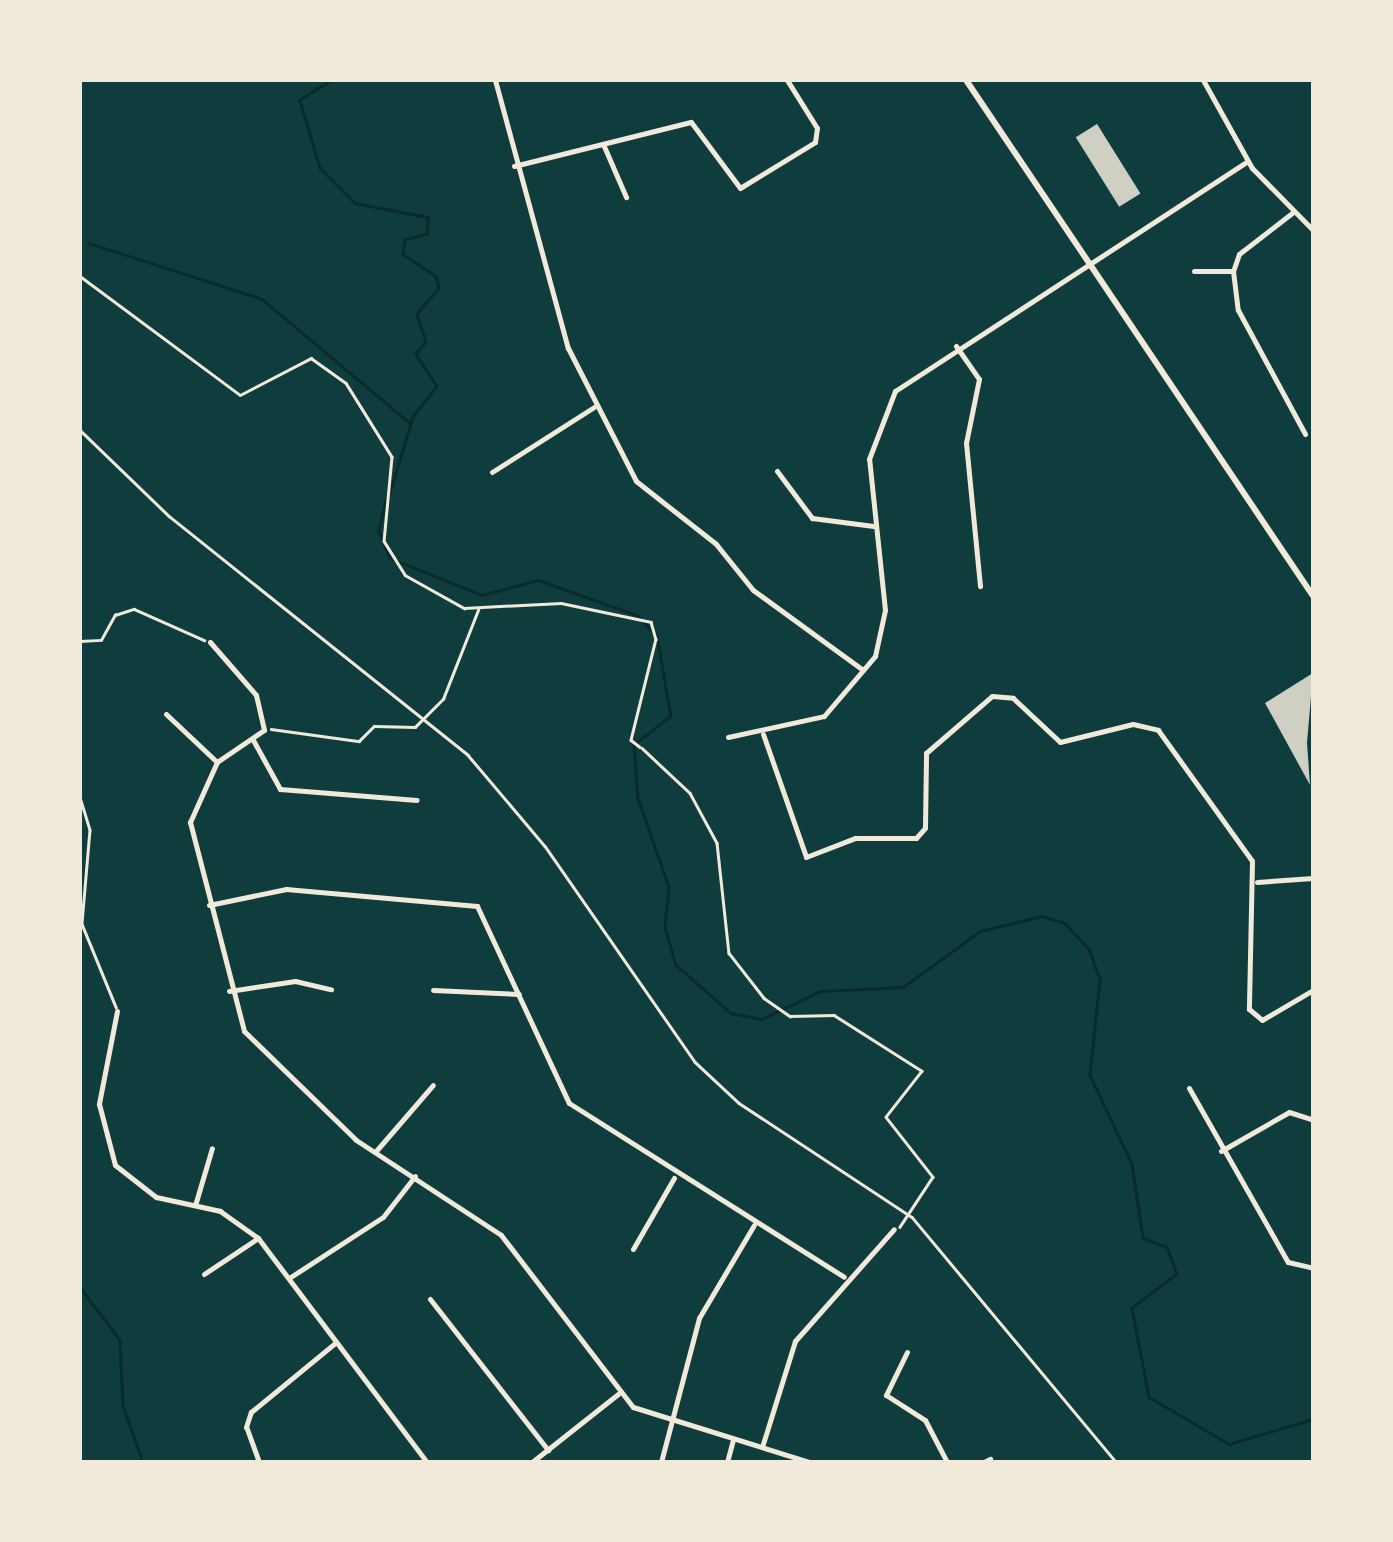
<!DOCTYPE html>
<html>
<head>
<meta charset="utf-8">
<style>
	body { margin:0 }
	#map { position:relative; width:1393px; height:1542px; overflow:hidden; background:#0f3d3e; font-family:Jost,sans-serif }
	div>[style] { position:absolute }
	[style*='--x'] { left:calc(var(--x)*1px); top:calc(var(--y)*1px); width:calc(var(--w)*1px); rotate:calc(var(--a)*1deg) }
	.stream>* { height:2.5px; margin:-1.25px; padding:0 1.25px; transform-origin:1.25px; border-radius:1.25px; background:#0a2a2b }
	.building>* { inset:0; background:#cfcfc3; transform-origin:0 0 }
	.path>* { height:2.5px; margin:-1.25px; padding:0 1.25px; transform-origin:1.25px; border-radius:1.25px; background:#f1e9da }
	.minor>* { height:5px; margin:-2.5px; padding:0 2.5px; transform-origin:2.5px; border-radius:2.5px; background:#f1e9da }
	.secondary>* { height:6px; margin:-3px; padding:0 3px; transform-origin:3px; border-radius:3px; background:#f1e9da }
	span { translate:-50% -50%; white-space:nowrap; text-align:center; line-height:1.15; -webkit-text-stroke:8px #f1e9da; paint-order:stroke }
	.frame { position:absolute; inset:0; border:82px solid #f1e9da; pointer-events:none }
</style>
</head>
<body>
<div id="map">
	<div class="stream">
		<i style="--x:332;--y:80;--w:38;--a:148"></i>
		<i style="--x:300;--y:100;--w:71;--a:73.6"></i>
		<i style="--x:320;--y:168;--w:49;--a:45"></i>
		<i style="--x:355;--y:203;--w:74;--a:10.9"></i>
		<i style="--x:428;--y:217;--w:17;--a:93"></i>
		<i style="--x:427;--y:234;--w:23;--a:165"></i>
		<i style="--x:405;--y:240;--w:14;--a:98"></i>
		<i style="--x:403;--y:254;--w:40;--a:34"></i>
		<i style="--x:436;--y:276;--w:12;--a:76"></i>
		<i style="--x:439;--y:288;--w:34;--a:130"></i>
		<i style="--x:417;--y:314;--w:29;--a:72"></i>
		<i style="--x:426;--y:342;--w:16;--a:130"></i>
		<i style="--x:416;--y:354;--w:38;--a:57"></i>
		<i style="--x:437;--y:386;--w:39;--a:128"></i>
		<i style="--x:413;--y:417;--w:79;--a:106.8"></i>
		<i style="--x:1313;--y:115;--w:31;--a:90"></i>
		<i style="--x:89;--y:243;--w:182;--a:17.9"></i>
		<i style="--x:262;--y:299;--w:194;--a:40"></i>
		<i style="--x:386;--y:500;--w:32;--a:103"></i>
		<i style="--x:379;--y:531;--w:29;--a:68"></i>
		<i style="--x:390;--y:558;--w:99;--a:21.9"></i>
		<i style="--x:482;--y:595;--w:58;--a:-15"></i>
		<i style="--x:538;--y:580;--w:105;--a:19.5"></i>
		<i style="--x:637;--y:615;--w:29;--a:46"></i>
		<i style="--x:657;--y:636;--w:81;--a:80.1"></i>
		<i style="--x:671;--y:716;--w:47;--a:141.9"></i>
		<i style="--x:634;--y:745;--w:53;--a:85.7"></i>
		<i style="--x:638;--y:798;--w:94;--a:70.8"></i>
		<i style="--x:669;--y:887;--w:40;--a:95.7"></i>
		<i style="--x:665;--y:927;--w:40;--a:74"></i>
		<i style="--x:676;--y:965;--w:73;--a:41.1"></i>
		<i style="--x:731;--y:1013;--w:32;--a:11"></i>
		<i style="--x:762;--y:1019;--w:64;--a:-25.8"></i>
		<i style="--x:820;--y:991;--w:83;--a:-2.8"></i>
		<i style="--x:903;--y:987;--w:95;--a:-36"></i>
		<i style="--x:980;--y:931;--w:64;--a:-13.6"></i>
		<i style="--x:1042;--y:916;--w:24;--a:17"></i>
		<i style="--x:1065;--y:923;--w:35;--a:47"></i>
		<i style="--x:1089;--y:949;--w:33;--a:70"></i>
		<i style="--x:1100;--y:980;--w:96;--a:96"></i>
		<i style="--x:1090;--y:1075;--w:98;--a:64.7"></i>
		<i style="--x:1132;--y:1164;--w:75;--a:81.5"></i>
		<i style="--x:1143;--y:1238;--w:26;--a:21"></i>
		<i style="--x:1167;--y:1247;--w:29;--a:70"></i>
		<i style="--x:1177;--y:1274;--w:56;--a:142.9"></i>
		<i style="--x:1132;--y:1308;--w:91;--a:79.2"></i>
		<i style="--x:1149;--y:1397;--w:93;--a:30.4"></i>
		<i style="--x:1229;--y:1444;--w:88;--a:-16.6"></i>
		<i style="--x:80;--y:1287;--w:66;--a:53"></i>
		<i style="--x:120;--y:1340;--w:66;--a:87.4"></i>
		<i style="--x:123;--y:1406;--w:59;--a:70.3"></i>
	</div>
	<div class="building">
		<i style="left:1097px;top:124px;width:82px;height:25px;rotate:58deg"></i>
		<i style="clip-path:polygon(1313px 673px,1307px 743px,1310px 785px,1265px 703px)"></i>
	</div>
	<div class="path">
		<i style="--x:80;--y:276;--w:199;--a:36.6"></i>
		<i style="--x:240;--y:395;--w:80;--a:-27.5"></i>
		<i style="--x:311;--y:358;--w:43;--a:35.5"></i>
		<i style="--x:346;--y:383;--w:87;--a:58.1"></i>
		<i style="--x:392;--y:457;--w:84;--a:95.4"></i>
		<i style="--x:384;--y:541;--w:40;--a:58"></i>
		<i style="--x:405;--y:575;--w:68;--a:29.2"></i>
		<i style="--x:464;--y:608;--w:97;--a:-3"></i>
		<i style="--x:561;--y:603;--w:92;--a:11.9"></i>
		<i style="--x:651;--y:622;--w:18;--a:74"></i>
		<i style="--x:656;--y:639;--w:104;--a:103.9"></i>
		<i style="--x:631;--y:740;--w:11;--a:38"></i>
		<i style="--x:80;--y:430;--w:124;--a:44"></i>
		<i style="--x:169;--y:516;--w:383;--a:38.6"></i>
		<i style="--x:468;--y:755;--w:119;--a:49.8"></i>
		<i style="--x:545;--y:846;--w:263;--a:55.2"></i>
		<i style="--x:695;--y:1062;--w:60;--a:43"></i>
		<i style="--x:739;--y:1103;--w:207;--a:33.4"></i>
		<i style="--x:912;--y:1217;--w:319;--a:50.2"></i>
		<i style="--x:80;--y:641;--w:21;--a:-3"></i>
		<i style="--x:101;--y:640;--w:29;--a:-61"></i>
		<i style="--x:115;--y:615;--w:20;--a:-18"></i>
		<i style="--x:134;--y:609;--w:77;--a:23.9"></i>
		<i style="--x:271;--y:729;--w:89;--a:7.8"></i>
		<i style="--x:359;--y:741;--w:21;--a:-45"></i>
		<i style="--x:374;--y:726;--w:41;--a:1.4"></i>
		<i style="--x:415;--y:727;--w:40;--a:-45"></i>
		<i style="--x:443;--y:699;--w:96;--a:-68.5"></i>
		<i style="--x:642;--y:748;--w:66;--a:43.2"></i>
		<i style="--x:690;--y:793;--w:57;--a:61.6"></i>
		<i style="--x:717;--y:843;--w:111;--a:83.8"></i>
		<i style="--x:729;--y:953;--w:57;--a:52.1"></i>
		<i style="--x:764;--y:998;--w:32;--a:35"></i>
		<i style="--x:790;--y:1016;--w:44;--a:-1.3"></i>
		<i style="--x:834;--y:1015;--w:104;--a:32.5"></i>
		<i style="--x:922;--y:1071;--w:58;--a:128"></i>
		<i style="--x:886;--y:1117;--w:76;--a:51.9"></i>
		<i style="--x:933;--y:1177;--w:60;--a:123.4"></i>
		<i style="--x:80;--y:797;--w:34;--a:73"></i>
		<i style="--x:90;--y:830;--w:94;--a:94.9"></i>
		<i style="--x:82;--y:924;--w:90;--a:67.7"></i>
	</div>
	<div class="minor">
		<i style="--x:495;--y:80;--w:278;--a:74.8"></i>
		<i style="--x:568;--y:348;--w:149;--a:62.9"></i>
		<i style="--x:636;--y:481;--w:102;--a:38.2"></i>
		<i style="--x:716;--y:544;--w:59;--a:51.2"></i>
		<i style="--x:753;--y:590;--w:136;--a:36"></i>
		<i style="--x:1203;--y:80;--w:101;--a:60.9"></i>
		<i style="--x:1252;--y:168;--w:87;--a:45.5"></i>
		<i style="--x:603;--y:144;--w:58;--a:66.5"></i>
		<i style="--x:514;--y:166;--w:182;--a:-14"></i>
		<i style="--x:691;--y:122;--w:82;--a:53.4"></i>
		<i style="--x:740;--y:188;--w:88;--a:-31.5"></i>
		<i style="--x:815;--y:142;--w:14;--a:-82"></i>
		<i style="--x:817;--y:128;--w:57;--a:-122"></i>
		<i style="--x:1292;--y:213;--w:67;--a:142.3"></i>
		<i style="--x:1239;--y:254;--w:18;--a:109"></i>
		<i style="--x:1233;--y:271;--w:39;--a:83"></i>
		<i style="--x:1238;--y:310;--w:141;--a:61.6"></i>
		<i style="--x:1194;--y:271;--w:39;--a:0"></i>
		<i style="--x:956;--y:346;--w:40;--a:55.1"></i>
		<i style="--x:979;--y:379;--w:65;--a:101.5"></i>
		<i style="--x:966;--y:443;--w:144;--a:84.4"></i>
		<i style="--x:777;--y:471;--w:59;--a:53.3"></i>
		<i style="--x:812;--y:518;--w:62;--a:7.5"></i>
		<i style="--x:492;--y:472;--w:121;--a:-32.5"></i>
		<i style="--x:210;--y:642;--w:70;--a:49"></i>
		<i style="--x:256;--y:695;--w:36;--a:77"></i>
		<i style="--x:264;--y:730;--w:57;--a:145.8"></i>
		<i style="--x:217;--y:762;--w:66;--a:114.2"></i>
		<i style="--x:190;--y:822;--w:216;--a:75.5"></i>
		<i style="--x:244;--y:1031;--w:156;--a:44.2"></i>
		<i style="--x:356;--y:1140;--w:173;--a:33.2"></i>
		<i style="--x:501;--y:1235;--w:217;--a:52.5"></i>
		<i style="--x:633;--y:1407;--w:185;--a:17.3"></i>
		<i style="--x:166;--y:714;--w:70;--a:43.3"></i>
		<i style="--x:763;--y:734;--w:130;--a:70.7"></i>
		<i style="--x:806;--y:857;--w:53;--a:-21.2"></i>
		<i style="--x:855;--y:838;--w:61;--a:0"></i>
		<i style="--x:916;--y:838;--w:13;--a:-48"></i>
		<i style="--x:925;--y:828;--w:75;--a:-89.2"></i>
		<i style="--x:926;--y:753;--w:87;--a:-40.8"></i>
		<i style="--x:992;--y:696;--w:21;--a:5"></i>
		<i style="--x:1013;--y:698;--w:64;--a:43.1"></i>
		<i style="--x:1060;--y:742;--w:75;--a:-13.9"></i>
		<i style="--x:1133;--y:724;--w:26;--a:13"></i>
		<i style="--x:1158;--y:730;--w:161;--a:54.3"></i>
		<i style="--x:1252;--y:861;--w:148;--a:91.2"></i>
		<i style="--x:1249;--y:1009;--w:17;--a:40"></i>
		<i style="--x:1262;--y:1020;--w:59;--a:-30.5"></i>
		<i style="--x:728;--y:737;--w:98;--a:-12.3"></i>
		<i style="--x:824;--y:716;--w:79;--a:-49.6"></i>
		<i style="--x:875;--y:656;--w:47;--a:-77.7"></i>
		<i style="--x:885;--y:610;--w:152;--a:-96"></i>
		<i style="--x:869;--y:459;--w:73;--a:-69.1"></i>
		<i style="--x:895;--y:391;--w:421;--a:-33.1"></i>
		<i style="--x:253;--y:740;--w:56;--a:61.1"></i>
		<i style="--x:280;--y:789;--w:137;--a:4.6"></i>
		<i style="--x:1257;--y:882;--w:56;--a:-4.1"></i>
		<i style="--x:209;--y:905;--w:79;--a:-11.7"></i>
		<i style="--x:286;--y:889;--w:192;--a:5.1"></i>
		<i style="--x:477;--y:906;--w:217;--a:65"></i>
		<i style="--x:569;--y:1103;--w:325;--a:32.3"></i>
		<i style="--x:433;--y:990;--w:86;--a:2.7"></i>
		<i style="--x:229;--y:991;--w:67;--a:-8.6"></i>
		<i style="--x:295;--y:981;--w:37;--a:13"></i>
		<i style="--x:117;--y:1011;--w:95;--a:101"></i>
		<i style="--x:99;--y:1104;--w:63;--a:75.3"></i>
		<i style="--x:115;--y:1165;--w:52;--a:38"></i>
		<i style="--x:156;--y:1197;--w:66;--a:12.3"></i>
		<i style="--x:220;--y:1211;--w:47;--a:35.4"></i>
		<i style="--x:258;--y:1238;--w:281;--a:53"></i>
		<i style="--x:1189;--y:1088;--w:200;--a:60.4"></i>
		<i style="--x:1288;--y:1262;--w:26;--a:13"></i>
		<i style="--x:376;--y:1151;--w:87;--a:-49.2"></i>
		<i style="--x:1221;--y:1151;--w:78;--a:-29.8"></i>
		<i style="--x:1289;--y:1112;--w:25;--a:18"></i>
		<i style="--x:196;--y:1202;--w:56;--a:-73.5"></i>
		<i style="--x:633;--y:1249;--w:82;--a:-60"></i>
		<i style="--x:204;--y:1274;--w:65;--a:-33.7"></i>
		<i style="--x:289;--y:1278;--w:112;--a:-33"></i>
		<i style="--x:383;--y:1217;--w:52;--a:-52"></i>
		<i style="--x:430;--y:1299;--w:192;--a:52"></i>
		<i style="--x:907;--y:1352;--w:48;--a:116"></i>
		<i style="--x:886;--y:1395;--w:46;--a:32.7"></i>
		<i style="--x:925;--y:1420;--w:47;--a:62.4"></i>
		<i style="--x:762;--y:1447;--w:111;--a:-72.7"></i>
		<i style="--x:795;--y:1341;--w:149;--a:-48.5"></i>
		<i style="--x:259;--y:1462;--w:37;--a:-110"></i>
		<i style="--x:246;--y:1427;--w:16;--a:-72"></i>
		<i style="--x:251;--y:1412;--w:109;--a:-39.4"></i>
		<i style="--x:532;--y:1462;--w:110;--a:-38.3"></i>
		<i style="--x:661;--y:1462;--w:149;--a:-75.2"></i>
		<i style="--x:699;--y:1318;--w:108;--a:-59.4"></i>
		<i style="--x:727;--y:1462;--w:24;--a:-75"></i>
		<i style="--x:984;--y:1462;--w:7;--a:-27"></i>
	</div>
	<div class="secondary">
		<i style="--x:966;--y:80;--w:622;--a:56.08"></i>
	</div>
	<div class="frame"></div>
</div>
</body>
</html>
